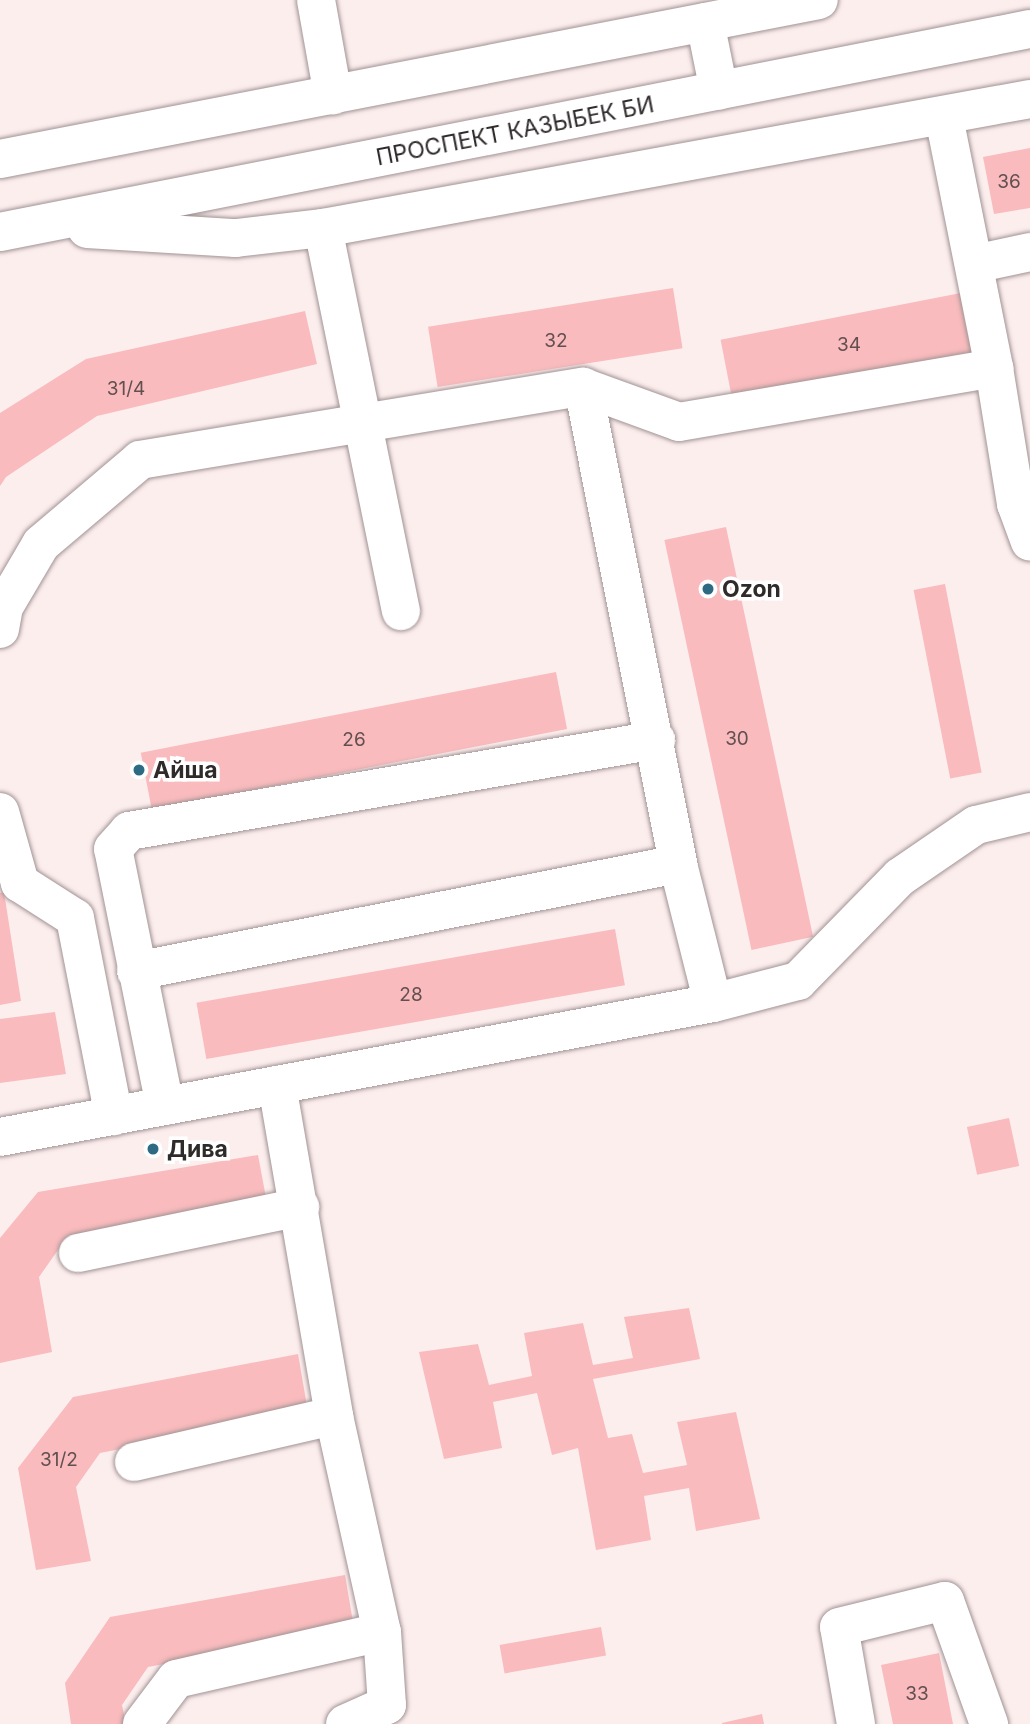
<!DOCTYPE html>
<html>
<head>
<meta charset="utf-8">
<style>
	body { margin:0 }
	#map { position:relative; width:1030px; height:1724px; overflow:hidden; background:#fdeeee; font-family:Inter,sans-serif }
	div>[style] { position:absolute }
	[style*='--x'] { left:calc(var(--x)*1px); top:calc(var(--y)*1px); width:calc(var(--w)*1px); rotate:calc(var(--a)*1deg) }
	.building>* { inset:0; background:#f9bbbd; transform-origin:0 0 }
	.roads { filter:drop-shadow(0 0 2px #a19394) drop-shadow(0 0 2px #a19394) }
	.minor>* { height:38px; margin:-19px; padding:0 19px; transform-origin:19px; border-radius:19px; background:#fff }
	.dots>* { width:19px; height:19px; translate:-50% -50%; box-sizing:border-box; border:4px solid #fff; border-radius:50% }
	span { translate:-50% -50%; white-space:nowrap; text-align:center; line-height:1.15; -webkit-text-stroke:7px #fff; paint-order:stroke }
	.number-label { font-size:19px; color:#624f50 }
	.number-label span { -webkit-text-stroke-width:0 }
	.street-label { font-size:23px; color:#302b2b }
	.poi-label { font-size:23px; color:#302b2b; font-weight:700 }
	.left { translate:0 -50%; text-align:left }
</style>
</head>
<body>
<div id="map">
	<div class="building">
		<i style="clip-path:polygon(1030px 148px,1030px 208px,994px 214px,983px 157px)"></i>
		<i style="left:673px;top:288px;width:61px;height:248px;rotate:81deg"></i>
		<i style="left:966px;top:292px;width:60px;height:250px;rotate:79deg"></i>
		<i style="clip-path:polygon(305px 311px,317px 364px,97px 416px,6px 477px,0 486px,0 413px,86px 359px)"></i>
		<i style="left:726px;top:527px;width:419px;height:63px;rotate:78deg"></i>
		<i style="left:945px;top:584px;width:192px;height:32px;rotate:79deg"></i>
		<i style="left:556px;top:672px;width:58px;height:423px;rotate:79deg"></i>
		<i style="clip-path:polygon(4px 892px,21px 1001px,0 1005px,0 893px)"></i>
		<i style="left:615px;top:929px;width:57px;height:425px;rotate:80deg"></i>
		<i style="clip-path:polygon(55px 1012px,66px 1074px,0 1083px,0 1019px)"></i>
		<i style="left:1009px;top:1118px;width:49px;height:43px;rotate:78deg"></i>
		<i style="clip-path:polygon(258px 1155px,267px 1203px,65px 1240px,39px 1277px,52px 1352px,0 1363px,0 1238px,38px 1192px)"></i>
		<i style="clip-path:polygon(689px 1308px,700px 1359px,593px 1379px,608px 1438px,632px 1434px,643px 1473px,687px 1465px,677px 1422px,736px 1412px,760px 1519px,696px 1531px,689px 1488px,644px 1496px,651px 1540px,596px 1550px,578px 1448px,552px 1455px,537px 1393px,493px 1402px,502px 1448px,444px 1459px,419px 1352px,478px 1344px,489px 1385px,532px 1376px,524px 1333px,583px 1323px,593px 1365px,633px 1358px,624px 1317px)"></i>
		<i style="clip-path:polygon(298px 1354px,308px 1412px,100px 1453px,76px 1487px,91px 1561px,36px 1570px,18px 1468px,73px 1397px)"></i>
		<i style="clip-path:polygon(345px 1575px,354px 1628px,148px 1667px,122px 1705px,126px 1724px,71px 1724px,65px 1683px,110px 1617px)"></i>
		<i style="left:601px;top:1627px;width:29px;height:103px;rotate:80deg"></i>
		<i style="clip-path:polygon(939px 1653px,953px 1724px,893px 1724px,881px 1665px)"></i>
		<i style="clip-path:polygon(762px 1714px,764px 1724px,722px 1724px,722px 1723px)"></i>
	</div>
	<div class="roads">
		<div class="minor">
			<i style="--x:316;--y:0;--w:97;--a:79.9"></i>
			<i style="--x:705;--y:22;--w:70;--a:78.5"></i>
			<i style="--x:944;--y:117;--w:256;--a:78.7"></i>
			<i style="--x:994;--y:368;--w:138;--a:80.8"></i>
			<i style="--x:1016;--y:504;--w:40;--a:69.8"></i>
			<i style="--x:0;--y:159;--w:834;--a:-10.99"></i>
			<i style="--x:323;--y:228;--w:391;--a:78.5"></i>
			<i style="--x:87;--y:229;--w:149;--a:3.5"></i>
			<i style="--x:236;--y:238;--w:88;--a:-6.6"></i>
			<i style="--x:323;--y:228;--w:719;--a:-10.34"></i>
			<i style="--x:0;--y:232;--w:1050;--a:-11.15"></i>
			<i style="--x:974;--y:264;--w:57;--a:-12.1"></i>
			<i style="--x:583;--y:387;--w:102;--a:20"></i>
			<i style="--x:679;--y:422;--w:320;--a:-9.7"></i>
			<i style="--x:0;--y:629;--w:22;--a:-80"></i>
			<i style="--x:4;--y:607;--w:73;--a:-59.6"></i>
			<i style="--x:41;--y:544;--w:130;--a:-40.3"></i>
			<i style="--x:140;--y:460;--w:449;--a:-9.4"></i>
			<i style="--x:583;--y:387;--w:486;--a:78.7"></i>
			<i style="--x:678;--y:864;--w:143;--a:75.9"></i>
			<i style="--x:0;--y:812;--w:74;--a:74.3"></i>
			<i style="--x:20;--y:883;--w:65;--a:32.5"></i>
			<i style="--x:75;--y:918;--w:202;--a:78.9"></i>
			<i style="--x:136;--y:971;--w:552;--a:-11.17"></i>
			<i style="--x:277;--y:1085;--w:336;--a:80.2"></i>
			<i style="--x:334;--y:1416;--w:221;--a:77.5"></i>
			<i style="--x:382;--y:1632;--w:73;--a:86.1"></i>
			<i style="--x:387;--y:1705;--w:46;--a:155.7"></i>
			<i style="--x:165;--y:1106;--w:262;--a:-101.4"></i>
			<i style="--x:113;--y:849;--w:24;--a:-48"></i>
			<i style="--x:129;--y:831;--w:535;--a:-9.8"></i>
			<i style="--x:0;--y:1137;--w:725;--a:-10.64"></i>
			<i style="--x:713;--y:1003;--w:88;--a:-14.5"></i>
			<i style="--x:798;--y:981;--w:146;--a:-45.6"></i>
			<i style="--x:900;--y:877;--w:92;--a:-34.4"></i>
			<i style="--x:976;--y:825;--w:56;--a:-13.5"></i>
			<i style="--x:78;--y:1253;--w:227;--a:-11.7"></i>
			<i style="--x:134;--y:1462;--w:205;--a:-13"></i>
			<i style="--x:142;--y:1724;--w:56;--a:-52.9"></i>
			<i style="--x:176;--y:1679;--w:211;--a:-12.9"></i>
			<i style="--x:856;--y:1724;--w:98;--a:-99.9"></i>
			<i style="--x:839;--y:1627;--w:109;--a:-13.8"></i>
			<i style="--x:945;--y:1601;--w:131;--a:70.3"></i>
		</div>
	</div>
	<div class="dots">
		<i style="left:708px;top:589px;background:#2e6b82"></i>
		<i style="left:139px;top:770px;background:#2e6b82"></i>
		<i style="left:153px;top:1149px;background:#2e6b82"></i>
	</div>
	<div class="number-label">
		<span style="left:1009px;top:182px">36</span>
		<span style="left:556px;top:341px">32</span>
		<span style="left:849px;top:345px">34</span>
		<span style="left:126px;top:389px">31/4</span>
		<span style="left:737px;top:739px">30</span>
		<span style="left:354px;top:740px">26</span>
		<span style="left:411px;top:995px">28</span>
		<span style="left:59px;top:1460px">31/2</span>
		<span style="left:917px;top:1694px">33</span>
	</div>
	<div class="street-label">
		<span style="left:515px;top:131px;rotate:-11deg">ПРОСПЕКТ КАЗЫБЕК БИ</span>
	</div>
	<div class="poi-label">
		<span class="left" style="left:722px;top:589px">Ozon</span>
		<span class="left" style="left:153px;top:770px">Айша</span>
		<span class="left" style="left:167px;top:1149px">Дива</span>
	</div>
</div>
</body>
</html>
